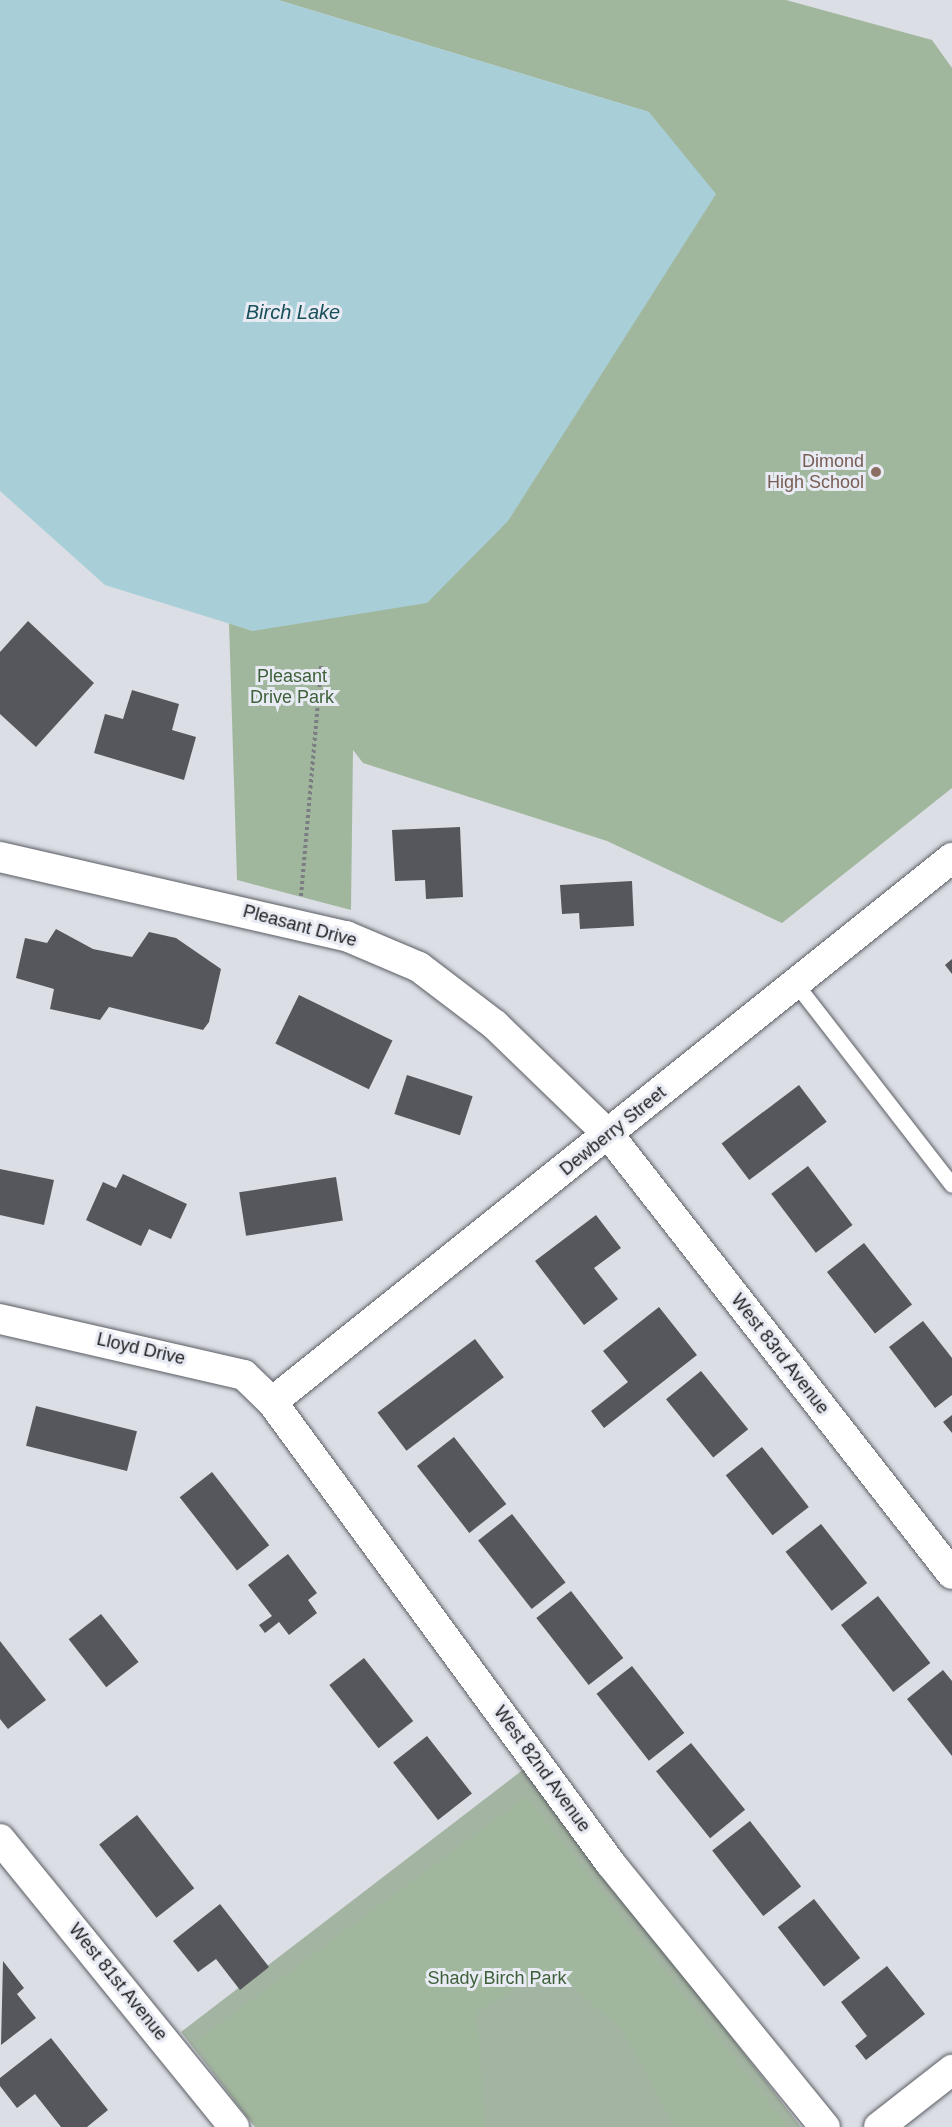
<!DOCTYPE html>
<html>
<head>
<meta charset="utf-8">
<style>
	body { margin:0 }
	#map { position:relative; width:952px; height:2127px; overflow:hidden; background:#dbdee5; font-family:Arial,sans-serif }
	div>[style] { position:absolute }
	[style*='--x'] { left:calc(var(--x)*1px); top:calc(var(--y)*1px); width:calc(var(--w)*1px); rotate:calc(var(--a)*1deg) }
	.green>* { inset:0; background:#a4b4a2 }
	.forest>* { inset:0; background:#a1b79d }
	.water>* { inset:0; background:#a8cfd7 }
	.building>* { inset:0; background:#55575d; transform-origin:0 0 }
	.path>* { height:4px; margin-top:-2px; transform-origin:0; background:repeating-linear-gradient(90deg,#7b7d82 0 3px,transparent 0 6px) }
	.roads { filter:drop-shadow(0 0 2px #5b5e64) drop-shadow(0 0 2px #5b5e64) }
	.lane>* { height:15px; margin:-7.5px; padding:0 7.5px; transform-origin:7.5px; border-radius:7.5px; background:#fff }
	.street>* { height:30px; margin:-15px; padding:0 15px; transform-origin:15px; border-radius:15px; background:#fff }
	.dots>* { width:16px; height:16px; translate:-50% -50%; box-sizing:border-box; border:3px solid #e8ebf3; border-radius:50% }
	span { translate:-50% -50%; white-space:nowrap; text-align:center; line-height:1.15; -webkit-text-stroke:6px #e8ebf3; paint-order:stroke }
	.education-label { font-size:18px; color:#785e54 }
	.right { translate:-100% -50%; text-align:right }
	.park-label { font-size:18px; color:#3f613a }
	.street-label { font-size:18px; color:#1a1b1d }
	.water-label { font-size:20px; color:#19505a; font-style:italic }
</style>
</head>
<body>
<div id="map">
	<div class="green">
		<i style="clip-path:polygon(524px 1769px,801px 2127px,255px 2127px,181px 2032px)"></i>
	</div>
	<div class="forest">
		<i style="clip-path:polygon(278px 0,786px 0,932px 40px,952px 68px,952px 788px,782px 923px,607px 841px,363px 763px,353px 750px,351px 910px,237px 880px,229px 623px,253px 631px,649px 112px)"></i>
		<i style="clip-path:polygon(526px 1797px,789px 2127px,675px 2127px,622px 2030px,552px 1968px,477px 2012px,485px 2127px,256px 2127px,195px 2042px)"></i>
	</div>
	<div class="water">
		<i style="clip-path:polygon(0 0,278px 0,649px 112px,716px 194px,508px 521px,427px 603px,253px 631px,105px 585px,0 491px)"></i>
	</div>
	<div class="building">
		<i style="clip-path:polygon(28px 621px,94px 683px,36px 747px,0 714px,0 652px)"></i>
		<i style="clip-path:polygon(132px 690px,179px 704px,172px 730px,196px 737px,184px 780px,94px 753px,105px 714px,123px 719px)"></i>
		<i style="clip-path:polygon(460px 827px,463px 897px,426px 899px,425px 880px,395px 881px,392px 830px)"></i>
		<i style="clip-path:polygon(632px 881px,634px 926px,580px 929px,579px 913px,562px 914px,560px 885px)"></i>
		<i style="clip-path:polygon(56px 929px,93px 949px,132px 957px,149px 932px,176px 938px,221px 969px,209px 1022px,203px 1030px,109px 1007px,100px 1020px,50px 1009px,54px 989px,16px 978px,25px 938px,47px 943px)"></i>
		<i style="clip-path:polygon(952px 959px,952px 974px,945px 965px)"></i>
		<i style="left:299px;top:995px;width:104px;height:54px;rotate:26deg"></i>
		<i style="left:407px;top:1075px;width:69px;height:41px;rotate:18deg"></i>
		<i style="left:799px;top:1085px;width:46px;height:97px;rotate:53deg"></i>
		<i style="left:808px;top:1166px;width:74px;height:46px;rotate:53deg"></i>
		<i style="clip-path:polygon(0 1169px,54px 1180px,44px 1225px,0 1215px)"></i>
		<i style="clip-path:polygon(123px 1174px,187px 1204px,171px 1239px,149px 1229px,141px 1246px,86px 1220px,103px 1182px,116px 1188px)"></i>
		<i style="left:336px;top:1177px;width:44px;height:98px;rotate:81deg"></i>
		<i style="clip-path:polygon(596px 1215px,621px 1248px,594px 1268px,618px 1299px,584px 1325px,535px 1261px)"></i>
		<i style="left:864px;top:1243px;width:78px;height:47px;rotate:52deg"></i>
		<i style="clip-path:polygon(659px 1307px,697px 1355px,604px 1428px,591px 1411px,628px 1382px,603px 1351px)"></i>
		<i style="clip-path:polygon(923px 1321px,952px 1358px,952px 1395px,935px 1408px,889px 1347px)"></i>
		<i style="left:475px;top:1339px;width:48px;height:122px;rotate:53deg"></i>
		<i style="left:701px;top:1371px;width:75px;height:45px;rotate:51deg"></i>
		<i style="left:36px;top:1406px;width:104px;height:41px;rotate:14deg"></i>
		<i style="clip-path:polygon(952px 1415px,952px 1433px,943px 1422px)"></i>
		<i style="left:454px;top:1437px;width:85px;height:47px;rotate:52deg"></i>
		<i style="left:762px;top:1447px;width:76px;height:46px;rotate:52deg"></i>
		<i style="left:212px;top:1472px;width:93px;height:41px;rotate:52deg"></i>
		<i style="left:512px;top:1514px;width:87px;height:43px;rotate:52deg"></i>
		<i style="left:821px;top:1524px;width:75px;height:45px;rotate:52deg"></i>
		<i style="clip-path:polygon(288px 1554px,317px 1593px,308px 1600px,317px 1613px,289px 1635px,279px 1622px,265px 1633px,259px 1625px,272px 1616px,248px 1585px)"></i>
		<i style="left:571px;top:1591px;width:85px;height:44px;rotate:52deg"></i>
		<i style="left:878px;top:1596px;width:85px;height:47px;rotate:52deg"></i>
		<i style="left:101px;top:1614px;width:61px;height:41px;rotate:52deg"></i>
		<i style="clip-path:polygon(0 1641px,46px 1700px,8px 1729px,0 1719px)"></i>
		<i style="left:364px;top:1658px;width:80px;height:44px;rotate:52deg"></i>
		<i style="left:632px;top:1666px;width:85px;height:45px;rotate:52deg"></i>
		<i style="clip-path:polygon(943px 1670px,952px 1681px,952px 1756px,907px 1699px)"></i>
		<i style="left:427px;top:1736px;width:73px;height:43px;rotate:52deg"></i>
		<i style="left:691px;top:1743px;width:86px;height:45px;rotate:51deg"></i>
		<i style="left:137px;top:1815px;width:93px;height:48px;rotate:52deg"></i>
		<i style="left:750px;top:1821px;width:83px;height:48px;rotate:52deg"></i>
		<i style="left:814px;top:1899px;width:75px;height:46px;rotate:52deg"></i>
		<i style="clip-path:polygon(220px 1904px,269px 1967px,240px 1990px,216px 1959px,198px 1972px,173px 1941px)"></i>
		<i style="clip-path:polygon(3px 1961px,24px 1988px,17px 1994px,36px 2018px,1px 2045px)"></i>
		<i style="clip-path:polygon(887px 1966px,925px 2014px,866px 2060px,855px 2046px,867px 2036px,841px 2002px)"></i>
		<i style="clip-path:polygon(51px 2038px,108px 2110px,87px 2127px,61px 2127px,35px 2094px,17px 2108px,0 2086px,0 2078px)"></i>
	</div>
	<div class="path">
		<i style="--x:301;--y:896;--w:231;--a:-85"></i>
	</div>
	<div class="roads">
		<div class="lane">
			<i style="--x:796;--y:984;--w:254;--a:52.2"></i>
		</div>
		<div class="street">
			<i style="--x:0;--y:857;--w:355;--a:12.9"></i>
			<i style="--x:346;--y:936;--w:79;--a:23"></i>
			<i style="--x:419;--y:967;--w:96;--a:37.3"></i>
			<i style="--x:495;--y:1025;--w:158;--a:44"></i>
			<i style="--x:609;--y:1135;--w:557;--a:52"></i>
			<i style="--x:0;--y:1319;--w:250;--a:12.9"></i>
			<i style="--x:244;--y:1375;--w:39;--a:44"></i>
			<i style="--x:272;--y:1402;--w:573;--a:53.73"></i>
			<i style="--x:611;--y:1864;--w:339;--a:50.9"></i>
			<i style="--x:272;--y:1402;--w:871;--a:-38.66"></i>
			<i style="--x:0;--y:1839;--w:371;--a:50.9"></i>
			<i style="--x:879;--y:2127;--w:93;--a:-38"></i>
		</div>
	</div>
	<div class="dots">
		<i style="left:876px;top:472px;background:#8d6e63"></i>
	</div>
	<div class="education-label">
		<span class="right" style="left:864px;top:472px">Dimond<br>High School</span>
	</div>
	<div class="park-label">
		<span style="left:292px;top:687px">Pleasant<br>Drive Park</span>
		<span style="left:497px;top:1978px">Shady Birch Park</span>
	</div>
	<div class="street-label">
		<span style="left:300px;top:926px;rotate:15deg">Pleasant Drive</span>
		<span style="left:613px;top:1131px;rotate:-39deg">Dewberry Street</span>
		<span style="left:141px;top:1349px;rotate:13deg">Lloyd Drive</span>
		<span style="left:780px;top:1354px;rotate:52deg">West 83rd Avenue</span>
		<span style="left:542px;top:1769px;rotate:54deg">West 82nd Avenue</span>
		<span style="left:118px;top:1982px;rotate:51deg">West 81st Avenue</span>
	</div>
	<div class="water-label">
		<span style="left:293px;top:312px">Birch Lake</span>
	</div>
</div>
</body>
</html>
